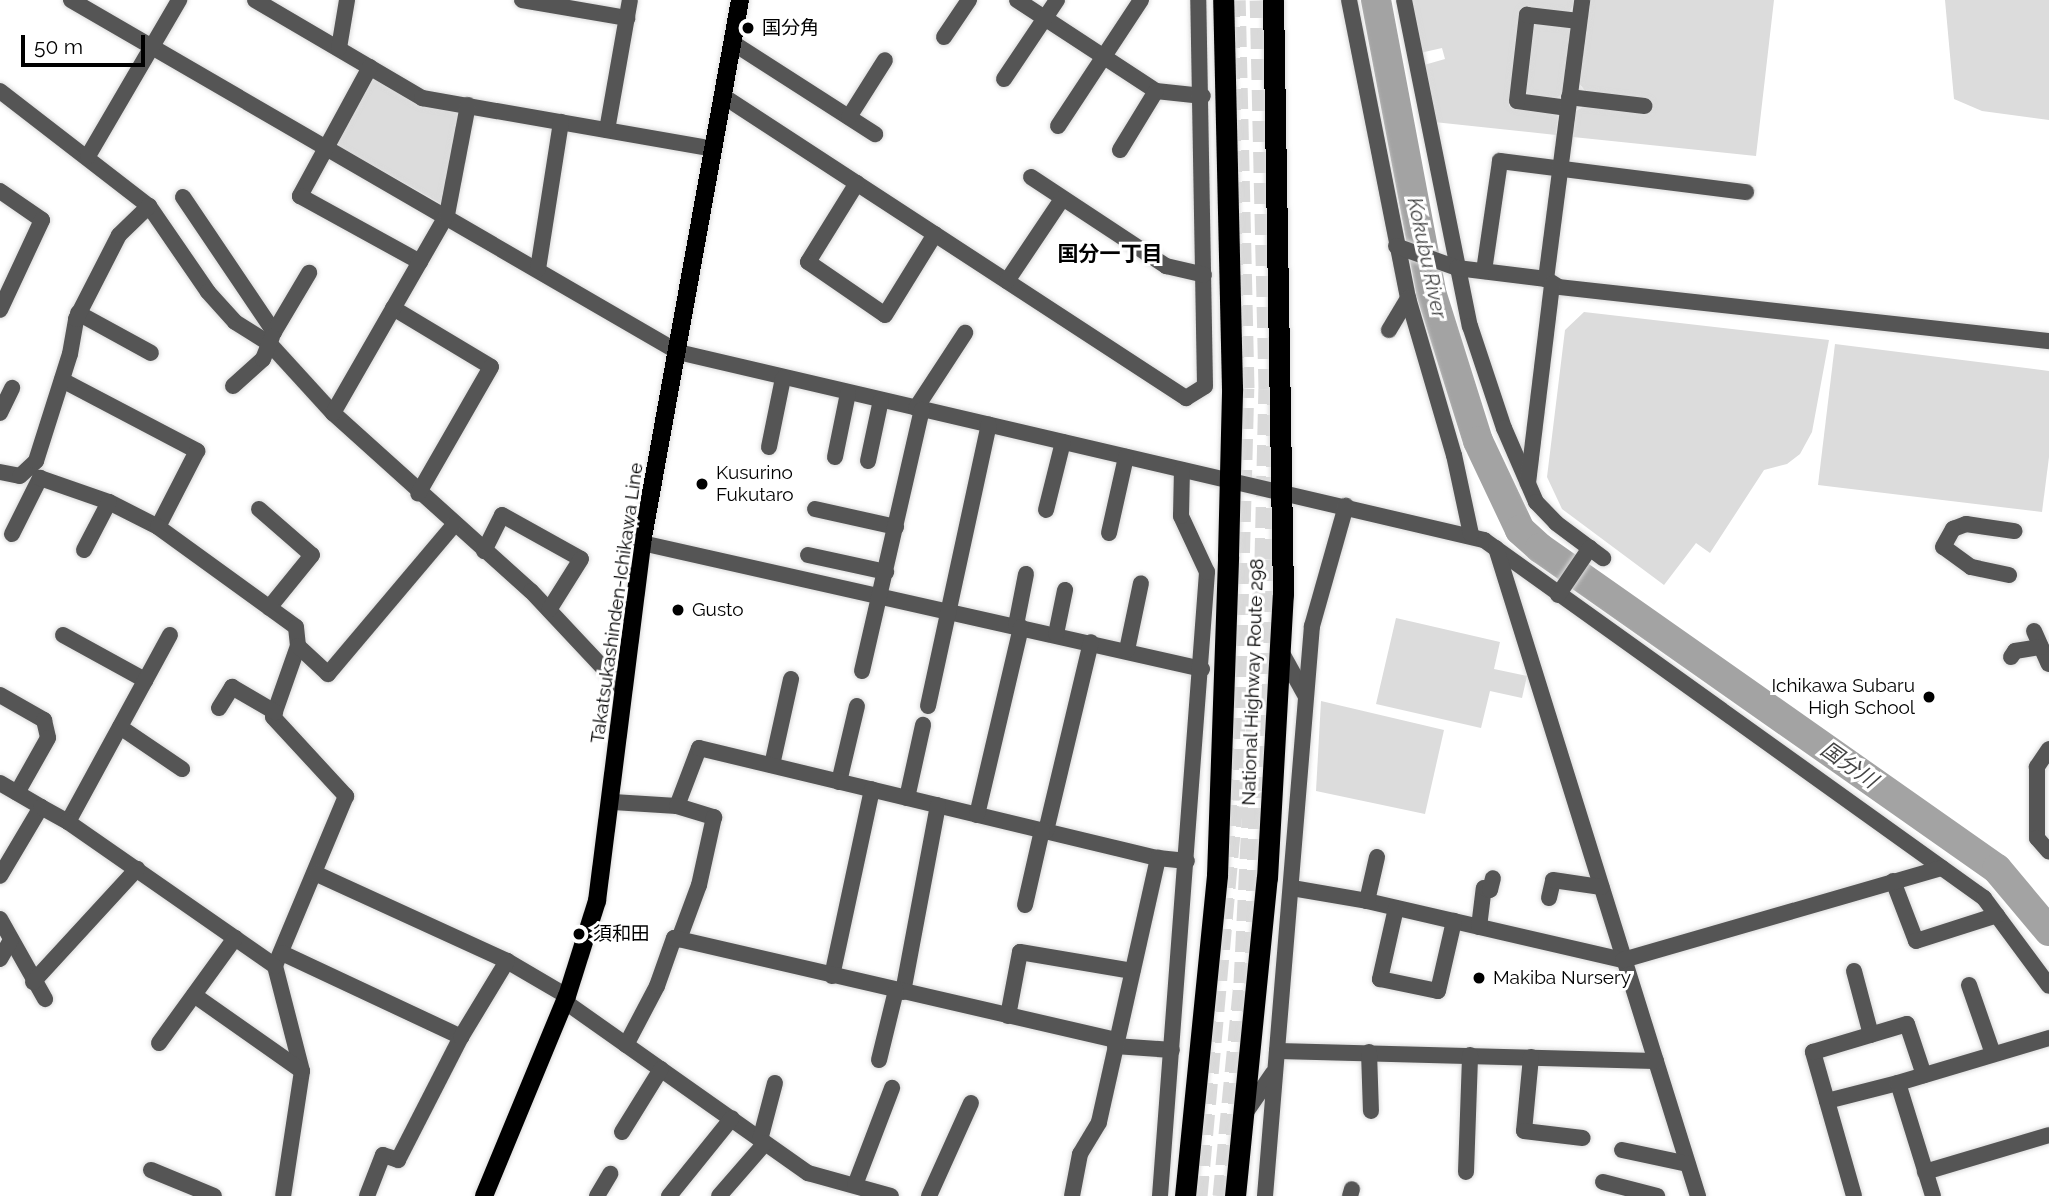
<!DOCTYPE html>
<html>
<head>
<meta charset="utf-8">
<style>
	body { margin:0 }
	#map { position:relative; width:2049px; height:1196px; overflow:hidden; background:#fff; font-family:Raleway,"Noto Sans JP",sans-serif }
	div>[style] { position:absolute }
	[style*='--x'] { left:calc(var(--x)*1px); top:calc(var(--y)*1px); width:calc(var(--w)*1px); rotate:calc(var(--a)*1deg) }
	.green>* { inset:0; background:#dcdcdc }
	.river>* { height:30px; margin:-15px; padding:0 15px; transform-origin:15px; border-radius:15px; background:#a3a3a3 }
	.highway-tunnel>* { height:21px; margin-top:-10.5px; transform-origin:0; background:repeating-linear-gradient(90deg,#d9d9d9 0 21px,transparent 0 31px) }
	.roads { filter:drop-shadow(0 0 2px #dbdbdb) drop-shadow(0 0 2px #dbdbdb) }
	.minor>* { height:16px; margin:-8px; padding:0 8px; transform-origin:8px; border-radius:8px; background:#555 }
	.major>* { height:18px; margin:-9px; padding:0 9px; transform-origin:9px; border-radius:9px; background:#000 }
	.highway>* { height:21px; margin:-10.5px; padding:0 10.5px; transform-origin:10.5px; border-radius:10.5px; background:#000 }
	.dots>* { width:19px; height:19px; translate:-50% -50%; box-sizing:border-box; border:4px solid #fff; border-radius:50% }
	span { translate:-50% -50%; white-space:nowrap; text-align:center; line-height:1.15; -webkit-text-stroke:6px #fff; paint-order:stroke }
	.poi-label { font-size:19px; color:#000 }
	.left { translate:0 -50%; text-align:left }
	.right { translate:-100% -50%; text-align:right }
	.street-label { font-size:19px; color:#000 }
	.neighbourhood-label { font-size:21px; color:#000; font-weight:700 }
	.water-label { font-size:21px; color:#444; font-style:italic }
	.scale { position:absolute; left:21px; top:35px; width:124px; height:32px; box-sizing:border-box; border:4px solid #000; border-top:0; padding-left:9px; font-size:21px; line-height:24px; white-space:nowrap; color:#000; -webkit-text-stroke:5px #fff; paint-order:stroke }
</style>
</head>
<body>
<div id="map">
	<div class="green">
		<i style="clip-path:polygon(1412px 0,1576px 0,1569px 13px,1521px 8px,1509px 106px,1554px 112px,1558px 117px,1556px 135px,1434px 122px,1424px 65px,1445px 59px,1442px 48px,1420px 53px)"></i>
		<i style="clip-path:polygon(1589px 0,1774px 0,1756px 156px,1573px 137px,1576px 111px,1583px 107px,1586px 92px,1579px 83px)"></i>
		<i style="clip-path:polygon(1945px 0,2049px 0,2049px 120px,1982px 111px,1954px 99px)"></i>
		<i style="clip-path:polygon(1539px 22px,1569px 25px,1572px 30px,1565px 91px,1557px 98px,1529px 95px,1524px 90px,1532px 26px)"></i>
		<i style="clip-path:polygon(371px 77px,461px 110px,443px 205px,335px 144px)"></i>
		<i style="clip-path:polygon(1584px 312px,1829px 340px,1812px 432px,1800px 454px,1787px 464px,1764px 470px,1710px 553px,1696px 543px,1664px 585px,1562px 509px,1547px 477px,1565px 330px)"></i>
		<i style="clip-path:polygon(1835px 344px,2049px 371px,2049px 457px,2042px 512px,1818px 485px)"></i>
		<i style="clip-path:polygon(1396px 618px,1500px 642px,1494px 669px,1527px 676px,1522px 698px,1490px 691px,1481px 728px,1376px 704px)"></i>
		<i style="clip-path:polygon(1321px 701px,1444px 730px,1425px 814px,1316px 791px)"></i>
	</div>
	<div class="river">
		<i style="--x:1376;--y:0;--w:297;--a:79.3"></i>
		<i style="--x:1431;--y:292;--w:156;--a:72.5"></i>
		<i style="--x:1478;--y:441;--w:98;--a:64.7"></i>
		<i style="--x:1520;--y:530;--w:27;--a:42"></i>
		<i style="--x:1540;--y:548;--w:558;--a:35.08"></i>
		<i style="--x:1997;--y:869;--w:81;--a:50"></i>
	</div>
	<div class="highway-tunnel">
		<i style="--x:1197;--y:1196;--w:398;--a:-84.8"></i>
		<i style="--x:1233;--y:800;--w:412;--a:-88.5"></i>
		<i style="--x:1244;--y:388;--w:388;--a:-91.3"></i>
		<i style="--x:1223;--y:1196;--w:214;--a:-84.4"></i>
		<i style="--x:1244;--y:983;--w:425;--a:-87.2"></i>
		<i style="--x:1265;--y:559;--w:170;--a:-88.7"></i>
		<i style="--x:1269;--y:389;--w:389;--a:-91.3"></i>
	</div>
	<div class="roads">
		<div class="minor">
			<i style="--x:71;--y:0;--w:702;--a:30.11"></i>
			<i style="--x:678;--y:352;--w:828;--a:13.13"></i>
			<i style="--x:1484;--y:540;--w:615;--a:35.6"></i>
			<i style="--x:1984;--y:898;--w:109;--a:53.5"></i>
			<i style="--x:255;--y:0;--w:194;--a:30.4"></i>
			<i style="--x:422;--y:98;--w:296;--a:9.9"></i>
			<i style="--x:522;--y:0;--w:107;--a:9.7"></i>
			<i style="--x:1017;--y:0;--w:166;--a:33.2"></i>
			<i style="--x:1156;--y:91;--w:47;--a:6.1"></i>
			<i style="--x:1349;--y:0;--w:304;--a:78.8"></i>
			<i style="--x:1408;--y:298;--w:164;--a:73.7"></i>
			<i style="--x:1454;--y:455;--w:81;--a:77.9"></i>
			<i style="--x:1404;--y:0;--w:333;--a:78.6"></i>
			<i style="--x:1470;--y:326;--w:108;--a:71.6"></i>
			<i style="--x:1504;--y:428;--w:81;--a:66.6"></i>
			<i style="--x:1536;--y:502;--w:29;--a:46"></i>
			<i style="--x:1556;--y:523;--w:59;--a:36.7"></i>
			<i style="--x:944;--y:37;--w:45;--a:-56"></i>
			<i style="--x:733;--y:43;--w:169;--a:32.7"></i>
			<i style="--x:339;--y:48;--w:49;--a:-80.5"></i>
			<i style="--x:370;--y:67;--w:147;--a:118.5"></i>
			<i style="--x:300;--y:196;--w:137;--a:28.8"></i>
			<i style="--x:1004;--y:79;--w:95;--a:-56.1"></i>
			<i style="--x:0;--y:91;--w:188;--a:37.7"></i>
			<i style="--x:149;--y:206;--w:104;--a:55.5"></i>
			<i style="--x:208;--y:292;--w:40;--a:48"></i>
			<i style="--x:235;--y:322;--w:40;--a:32"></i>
			<i style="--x:269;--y:343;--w:95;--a:47.6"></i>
			<i style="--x:333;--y:413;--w:266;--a:42"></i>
			<i style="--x:531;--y:591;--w:134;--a:46.8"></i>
			<i style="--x:723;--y:96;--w:553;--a:33.12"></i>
			<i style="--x:1186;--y:398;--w:22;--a:-32"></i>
			<i style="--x:1205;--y:386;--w:386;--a:-91"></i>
			<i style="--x:1569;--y:97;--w:76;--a:6.8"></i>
			<i style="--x:1568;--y:108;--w:51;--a:-172.2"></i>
			<i style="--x:1517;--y:101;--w:87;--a:-83.4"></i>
			<i style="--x:1527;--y:15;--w:52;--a:6.6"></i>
			<i style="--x:849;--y:117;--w:67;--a:-57.7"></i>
			<i style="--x:1058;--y:126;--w:151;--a:-56.6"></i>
			<i style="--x:607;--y:130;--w:132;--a:-80"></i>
			<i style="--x:1120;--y:150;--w:69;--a:-58.6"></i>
			<i style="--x:88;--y:156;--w:181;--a:-59.7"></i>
			<i style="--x:1031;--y:177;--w:162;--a:33.4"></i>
			<i style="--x:1166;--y:266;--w:39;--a:13"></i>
			<i style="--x:857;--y:183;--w:93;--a:121.8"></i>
			<i style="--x:808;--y:262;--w:93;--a:34.5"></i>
			<i style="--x:885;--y:315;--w:95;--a:-58.3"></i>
			<i style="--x:0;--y:191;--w:51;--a:34.6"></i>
			<i style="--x:42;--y:220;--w:99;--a:115"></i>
			<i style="--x:183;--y:197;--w:163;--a:56"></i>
			<i style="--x:274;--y:332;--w:69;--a:-59.3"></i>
			<i style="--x:1396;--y:246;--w:65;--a:19.8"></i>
			<i style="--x:1457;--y:268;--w:90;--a:7"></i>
			<i style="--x:1546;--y:279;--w:15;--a:32"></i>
			<i style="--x:1559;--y:287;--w:493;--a:6.3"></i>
			<i style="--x:538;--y:269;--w:149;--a:-81.1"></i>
			<i style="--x:1484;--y:271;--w:111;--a:-81.7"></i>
			<i style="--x:1500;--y:161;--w:248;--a:7.2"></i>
			<i style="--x:1546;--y:279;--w:281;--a:-82.6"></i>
			<i style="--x:1007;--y:281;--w:99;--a:-56.1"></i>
			<i style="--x:393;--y:308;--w:114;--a:31"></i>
			<i style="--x:491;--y:367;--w:146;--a:119.9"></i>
			<i style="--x:78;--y:313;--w:83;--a:28.7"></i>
			<i style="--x:1389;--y:330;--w:37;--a:-59"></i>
			<i style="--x:62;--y:380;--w:153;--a:27.7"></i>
			<i style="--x:197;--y:451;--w:85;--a:117.2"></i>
			<i style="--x:233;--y:386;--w:40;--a:-42"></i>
			<i style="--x:263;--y:359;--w:24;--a:-68"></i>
			<i style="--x:916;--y:408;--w:90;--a:-56.8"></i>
			<i style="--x:0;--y:413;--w:28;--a:-64"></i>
			<i style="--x:333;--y:413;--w:228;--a:-60.1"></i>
			<i style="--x:447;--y:215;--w:112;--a:-79.2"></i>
			<i style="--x:769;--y:447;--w:70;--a:-78.5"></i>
			<i style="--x:835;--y:457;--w:65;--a:-78.5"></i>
			<i style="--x:868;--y:461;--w:62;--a:-78"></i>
			<i style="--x:0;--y:472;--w:20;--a:11"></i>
			<i style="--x:20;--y:476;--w:22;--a:-43"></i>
			<i style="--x:36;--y:461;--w:112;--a:-72.4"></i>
			<i style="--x:70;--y:354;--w:36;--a:-80"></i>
			<i style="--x:76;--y:319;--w:94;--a:-62.9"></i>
			<i style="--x:119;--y:235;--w:42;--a:-44"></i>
			<i style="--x:1528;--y:483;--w:200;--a:-83.1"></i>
			<i style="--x:259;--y:509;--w:70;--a:41"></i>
			<i style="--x:312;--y:555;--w:68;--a:129.1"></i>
			<i style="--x:815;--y:509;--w:83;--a:12.5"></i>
			<i style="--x:1046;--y:510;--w:70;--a:-76"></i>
			<i style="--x:1109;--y:533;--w:78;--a:-77.4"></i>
			<i style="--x:12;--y:534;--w:63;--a:-63.4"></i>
			<i style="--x:40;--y:478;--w:73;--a:19.2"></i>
			<i style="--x:109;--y:502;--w:55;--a:27"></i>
			<i style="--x:158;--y:527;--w:170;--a:35.9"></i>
			<i style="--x:296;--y:627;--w:19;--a:84"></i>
			<i style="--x:298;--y:646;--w:75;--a:109.4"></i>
			<i style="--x:273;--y:717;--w:108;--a:47.3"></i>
			<i style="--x:346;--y:796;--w:184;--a:112.7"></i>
			<i style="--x:275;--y:966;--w:108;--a:75.6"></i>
			<i style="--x:302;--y:1071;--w:126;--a:98.6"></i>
			<i style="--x:642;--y:543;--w:574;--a:12.68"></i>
			<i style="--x:1496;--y:548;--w:679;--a:72.69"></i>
			<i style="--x:84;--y:550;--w:54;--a:-62.5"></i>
			<i style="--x:484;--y:551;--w:40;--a:-63.4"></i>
			<i style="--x:502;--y:515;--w:90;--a:29.1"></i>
			<i style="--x:581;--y:559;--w:60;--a:122.1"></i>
			<i style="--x:808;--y:555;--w:80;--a:12.3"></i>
			<i style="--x:2009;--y:575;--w:39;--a:-168"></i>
			<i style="--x:1971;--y:567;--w:34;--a:-144"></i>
			<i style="--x:1943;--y:547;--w:21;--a:-61"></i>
			<i style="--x:1953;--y:529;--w:14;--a:-21"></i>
			<i style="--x:1966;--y:524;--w:49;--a:8.3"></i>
			<i style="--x:1558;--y:595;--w:57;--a:-55.8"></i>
			<i style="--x:1016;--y:625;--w:52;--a:-78.9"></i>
			<i style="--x:2034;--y:631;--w:36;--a:66"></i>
			<i style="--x:1056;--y:634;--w:45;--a:-78.4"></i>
			<i style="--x:63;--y:635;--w:94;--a:28.8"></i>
			<i style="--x:298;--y:646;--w:41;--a:43"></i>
			<i style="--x:328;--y:674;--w:195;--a:-49.8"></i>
			<i style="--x:1279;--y:648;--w:54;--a:61"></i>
			<i style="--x:1127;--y:650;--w:68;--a:-78.2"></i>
			<i style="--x:2011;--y:657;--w:7;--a:-56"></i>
			<i style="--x:2015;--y:651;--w:26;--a:-9"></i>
			<i style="--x:862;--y:671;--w:268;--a:-77.1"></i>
			<i style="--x:0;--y:695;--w:51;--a:29.6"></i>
			<i style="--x:44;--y:720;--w:18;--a:77"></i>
			<i style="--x:48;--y:738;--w:63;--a:119.4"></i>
			<i style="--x:928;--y:706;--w:288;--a:-77.8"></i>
			<i style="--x:219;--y:708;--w:25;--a:-58"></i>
			<i style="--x:232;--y:687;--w:50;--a:30.2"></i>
			<i style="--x:120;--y:727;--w:75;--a:34.1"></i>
			<i style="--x:2049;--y:749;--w:22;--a:124"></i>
			<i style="--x:2037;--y:767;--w:71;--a:90"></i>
			<i style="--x:2037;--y:838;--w:18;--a:49"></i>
			<i style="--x:772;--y:765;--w:88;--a:-77.5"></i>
			<i style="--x:839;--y:782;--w:78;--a:-76.7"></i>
			<i style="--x:0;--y:783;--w:48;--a:30.3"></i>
			<i style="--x:41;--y:807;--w:80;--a:120.7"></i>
			<i style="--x:907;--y:798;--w:75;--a:-77.6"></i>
			<i style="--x:613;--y:802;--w:64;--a:3.6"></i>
			<i style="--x:677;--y:806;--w:62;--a:-69.2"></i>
			<i style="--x:699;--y:748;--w:472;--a:13.5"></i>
			<i style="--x:1158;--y:858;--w:29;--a:6"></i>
			<i style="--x:677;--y:806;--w:39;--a:17"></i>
			<i style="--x:714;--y:817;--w:70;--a:102.4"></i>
			<i style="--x:699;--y:885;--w:58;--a:110.3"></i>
			<i style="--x:41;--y:807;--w:31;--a:29"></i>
			<i style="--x:68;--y:822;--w:213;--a:-61.4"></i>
			<i style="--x:977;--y:815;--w:193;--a:-76.8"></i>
			<i style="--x:68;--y:822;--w:252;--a:34.8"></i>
			<i style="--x:1046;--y:831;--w:194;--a:-76.6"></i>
			<i style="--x:317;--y:874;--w:209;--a:24.6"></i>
			<i style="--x:507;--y:961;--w:69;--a:30.3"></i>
			<i style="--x:1893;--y:881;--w:64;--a:69"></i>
			<i style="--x:1916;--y:941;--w:85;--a:-17.8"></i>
			<i style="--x:1292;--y:888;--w:76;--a:9.8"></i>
			<i style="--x:1367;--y:901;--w:263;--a:13"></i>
			<i style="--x:1623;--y:960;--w:332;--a:-16.1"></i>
			<i style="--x:1549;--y:898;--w:18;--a:-77"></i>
			<i style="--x:1553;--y:880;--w:49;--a:8.3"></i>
			<i style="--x:1367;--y:901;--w:45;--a:-77.2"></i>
			<i style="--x:1025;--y:905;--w:77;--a:-77.2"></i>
			<i style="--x:1396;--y:908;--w:73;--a:102.7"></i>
			<i style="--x:1380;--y:979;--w:59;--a:11.7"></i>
			<i style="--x:1438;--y:991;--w:72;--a:-77.1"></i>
			<i style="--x:0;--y:919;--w:92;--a:60.6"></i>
			<i style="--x:1479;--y:927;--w:39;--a:-83"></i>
			<i style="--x:1484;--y:888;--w:6;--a:18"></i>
			<i style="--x:1490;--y:890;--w:12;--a:-76"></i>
			<i style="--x:282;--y:953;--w:198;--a:25.1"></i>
			<i style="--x:0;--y:959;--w:22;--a:-60"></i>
			<i style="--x:1854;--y:971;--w:66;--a:75.1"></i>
			<i style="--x:832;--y:976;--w:191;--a:-77.9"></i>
			<i style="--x:33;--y:982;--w:154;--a:-47.4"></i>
			<i style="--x:1969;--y:985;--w:73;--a:70.8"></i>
			<i style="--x:903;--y:992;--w:190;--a:-79.4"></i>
			<i style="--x:194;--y:995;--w:132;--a:35.1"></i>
			<i style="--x:564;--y:1001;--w:299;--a:35.2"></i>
			<i style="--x:808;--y:1173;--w:86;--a:15.5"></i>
			<i style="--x:1008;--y:1016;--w:65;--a:-79.4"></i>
			<i style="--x:1020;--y:952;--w:114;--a:9.6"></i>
			<i style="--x:159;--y:1043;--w:130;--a:-54.1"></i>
			<i style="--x:626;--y:1045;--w:67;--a:-62.3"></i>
			<i style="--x:657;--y:986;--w:51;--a:-70.5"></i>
			<i style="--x:674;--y:938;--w:454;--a:13"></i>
			<i style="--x:1115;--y:1046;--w:57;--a:4"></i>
			<i style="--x:1277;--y:1051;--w:379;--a:1.5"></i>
			<i style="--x:1369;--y:1052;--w:59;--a:88.1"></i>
			<i style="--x:1531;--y:1057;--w:74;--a:95.4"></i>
			<i style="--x:1524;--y:1131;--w:59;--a:6.8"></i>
			<i style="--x:879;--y:1060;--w:72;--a:-76.3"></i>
			<i style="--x:1827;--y:1101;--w:73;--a:-14.2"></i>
			<i style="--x:1244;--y:1115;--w:51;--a:-55.4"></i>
			<i style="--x:622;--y:1132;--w:74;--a:-58.2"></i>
			<i style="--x:760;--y:1140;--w:59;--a:-75.3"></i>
			<i style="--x:1622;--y:1150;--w:67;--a:12"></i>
			<i style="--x:151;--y:1170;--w:68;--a:22.4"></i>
			<i style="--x:1466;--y:1172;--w:117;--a:-88"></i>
			<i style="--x:1925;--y:1172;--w:129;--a:-16.6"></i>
			<i style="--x:1603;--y:1182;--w:56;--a:14.5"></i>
			<i style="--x:855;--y:1185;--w:104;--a:-69.1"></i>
			<i style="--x:367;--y:1196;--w:44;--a:-68.7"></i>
			<i style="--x:383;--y:1155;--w:16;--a:18"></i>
			<i style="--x:398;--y:1160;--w:138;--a:-62.9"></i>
			<i style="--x:461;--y:1037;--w:89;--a:-58.8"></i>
			<i style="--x:597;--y:1196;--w:26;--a:-59"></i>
			<i style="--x:669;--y:1196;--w:100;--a:-51.1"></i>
			<i style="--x:719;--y:1196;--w:70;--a:-49"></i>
			<i style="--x:929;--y:1196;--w:102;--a:-65.7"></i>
			<i style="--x:1072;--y:1196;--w:43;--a:-79.2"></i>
			<i style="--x:1080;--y:1154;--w:37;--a:-59"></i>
			<i style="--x:1099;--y:1122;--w:271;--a:-77.4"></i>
			<i style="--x:1160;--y:1196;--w:626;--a:-85.69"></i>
			<i style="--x:1207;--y:572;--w:62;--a:-114.9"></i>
			<i style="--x:1181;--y:516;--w:46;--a:-88.8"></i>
			<i style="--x:1265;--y:1196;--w:572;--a:-85.29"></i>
			<i style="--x:1312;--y:626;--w:125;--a:-74.2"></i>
			<i style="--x:1350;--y:1196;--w:7;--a:-74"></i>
			<i style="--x:1854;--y:1196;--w:150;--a:-105.9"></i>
			<i style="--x:1813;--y:1052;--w:98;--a:-16.6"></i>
			<i style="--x:1907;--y:1024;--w:54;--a:71.6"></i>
			<i style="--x:1933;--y:1196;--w:118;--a:-107.2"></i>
			<i style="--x:1898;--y:1083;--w:158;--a:-16.6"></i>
		</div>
		<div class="major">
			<i style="--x:484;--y:1196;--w:217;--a:-67.5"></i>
			<i style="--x:567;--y:996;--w:100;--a:-72.5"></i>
			<i style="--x:597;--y:901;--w:361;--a:-82.8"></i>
			<i style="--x:642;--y:543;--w:552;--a:-79.77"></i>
		</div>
		<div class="highway">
			<i style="--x:1185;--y:1196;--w:323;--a:-84.3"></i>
			<i style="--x:1217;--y:875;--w:319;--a:-88"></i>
			<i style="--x:1228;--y:556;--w:168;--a:-88.6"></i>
			<i style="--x:1232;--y:388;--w:388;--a:-91.3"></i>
			<i style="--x:1235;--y:1196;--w:320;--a:-84.3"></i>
			<i style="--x:1267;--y:878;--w:283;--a:-86.8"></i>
			<i style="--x:1283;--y:595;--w:595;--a:-90.96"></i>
		</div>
	</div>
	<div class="dots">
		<i style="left:748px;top:28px;background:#000"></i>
		<i style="left:702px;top:484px;background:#000"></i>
		<i style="left:678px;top:610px;background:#000"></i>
		<i style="left:1929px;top:697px;background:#000"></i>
		<i style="left:579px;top:934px;background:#000"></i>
		<i style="left:1479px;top:978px;background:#000"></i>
	</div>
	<div class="poi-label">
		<span class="left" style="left:762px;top:28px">国分角</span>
		<span class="left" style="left:716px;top:484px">Kusurino<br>Fukutaro</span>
		<span class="left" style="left:692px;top:610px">Gusto</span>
		<span class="right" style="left:1915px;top:697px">Ichikawa Subaru<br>High School</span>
		<span class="left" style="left:593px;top:934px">須和田</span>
		<span class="left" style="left:1493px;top:978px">Makiba Nursery</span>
	</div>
	<div class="street-label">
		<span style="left:617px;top:603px;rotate:-82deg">Takatsukashinden-Ichikawa Line</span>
		<span style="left:1253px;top:682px;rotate:-88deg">National Highway Route 298</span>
	</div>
	<div class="neighbourhood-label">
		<span style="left:1110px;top:254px">国分一丁目</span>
	</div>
	<div class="water-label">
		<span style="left:1427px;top:258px;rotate:78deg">Kokubu River</span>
		<span style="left:1849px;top:765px;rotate:35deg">国分川</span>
	</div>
	<div class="scale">50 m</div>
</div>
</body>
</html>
